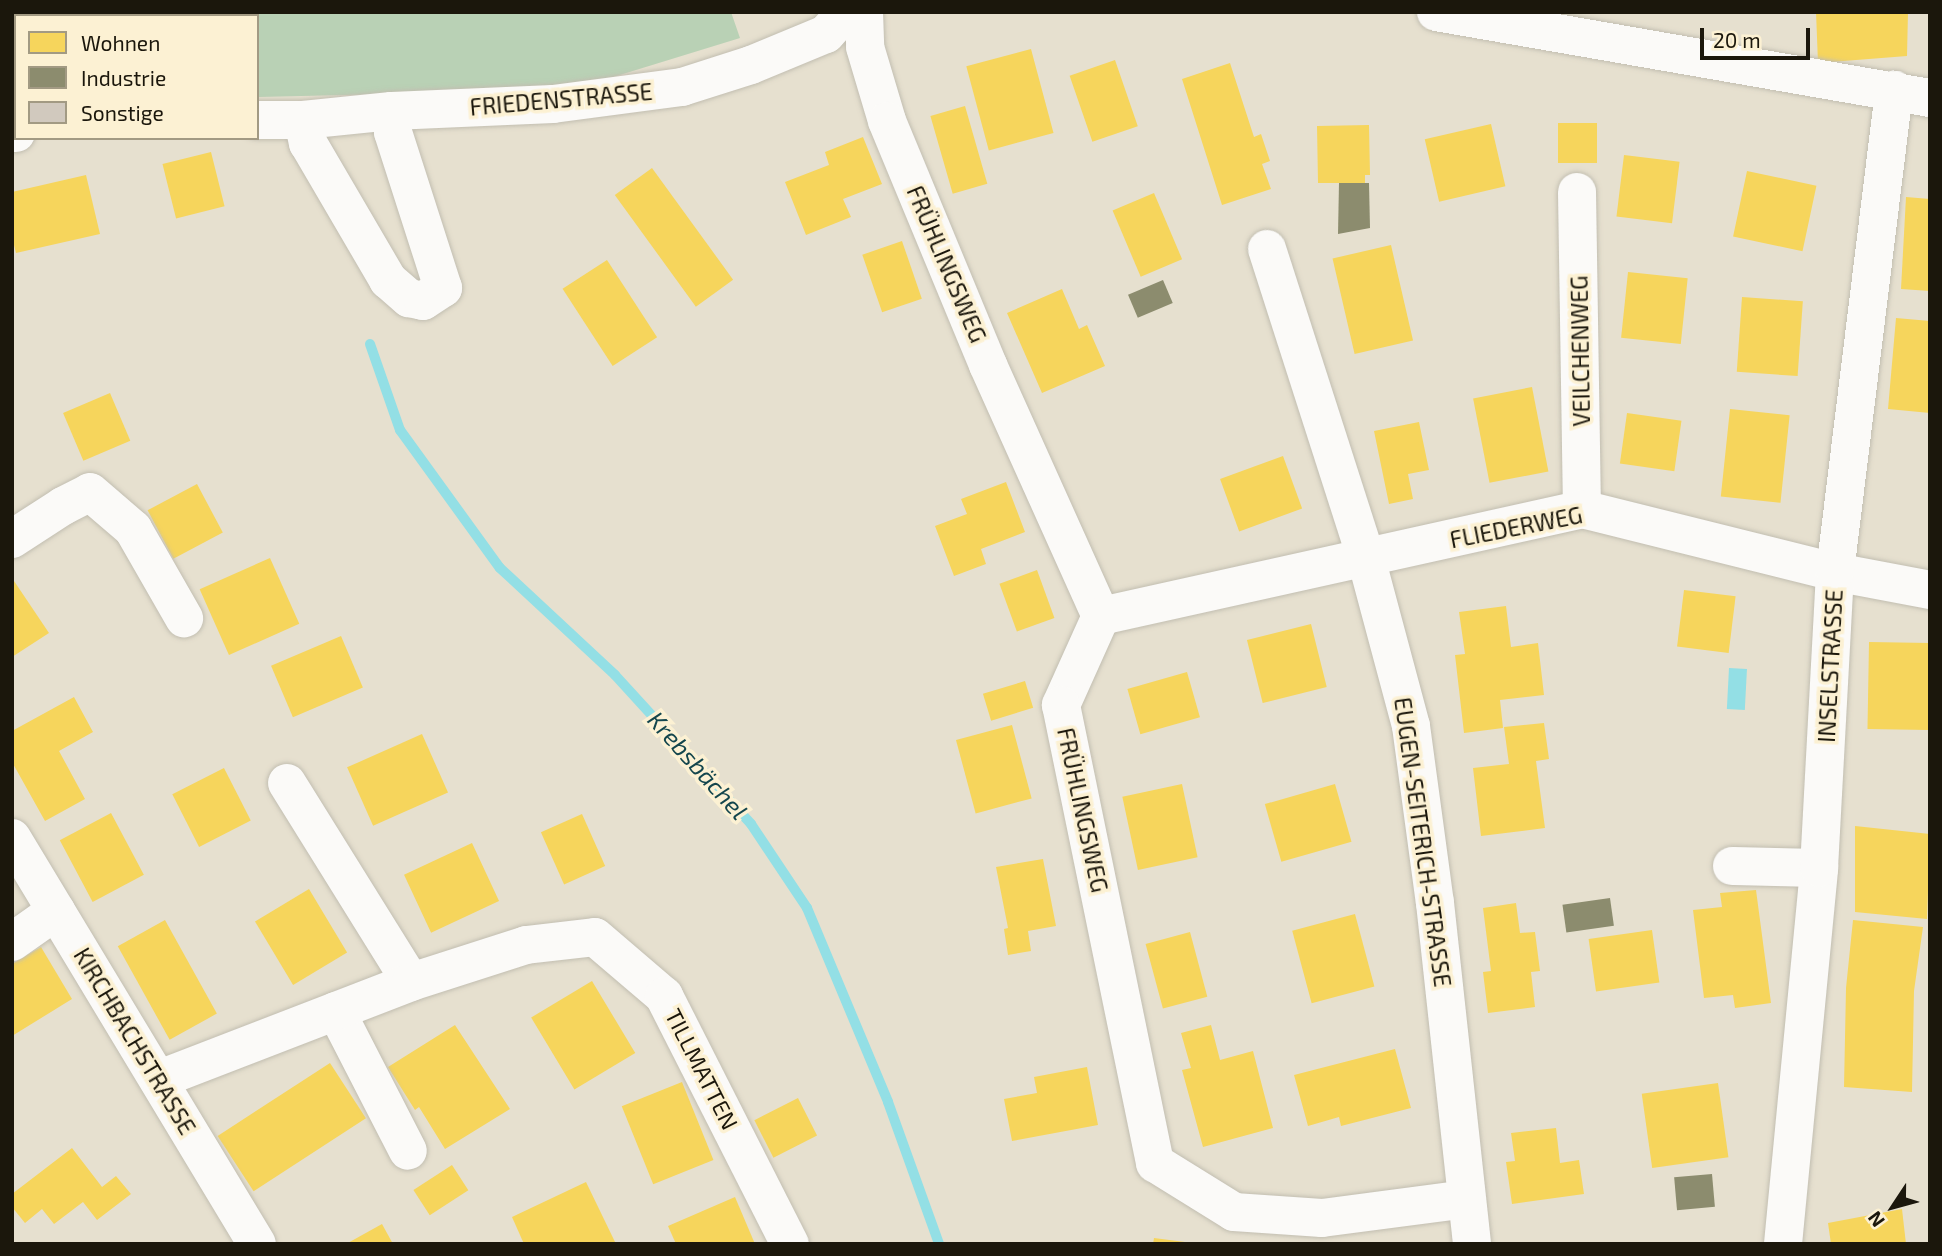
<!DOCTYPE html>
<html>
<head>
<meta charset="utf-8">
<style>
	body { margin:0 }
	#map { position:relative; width:1942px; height:1256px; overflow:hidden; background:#e6e0cf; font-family:"Exo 2",sans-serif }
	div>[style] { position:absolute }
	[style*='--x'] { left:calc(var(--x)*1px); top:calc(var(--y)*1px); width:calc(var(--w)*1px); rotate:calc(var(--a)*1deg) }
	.green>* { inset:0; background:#b9d1b5 }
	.water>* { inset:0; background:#93dfe5; transform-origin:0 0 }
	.homes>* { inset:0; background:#f6d55c; transform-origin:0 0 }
	.industry>* { inset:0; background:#8c8c6e; transform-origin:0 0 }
	.stream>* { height:10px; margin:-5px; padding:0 5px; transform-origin:5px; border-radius:5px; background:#93dfe5 }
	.building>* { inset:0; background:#d1c9be; transform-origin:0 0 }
	.roads { filter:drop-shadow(0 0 2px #c2beb1) drop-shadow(0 0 2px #c2beb1) }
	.minor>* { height:38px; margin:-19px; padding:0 19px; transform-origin:19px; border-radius:19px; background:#fbfaf8 }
	.major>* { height:38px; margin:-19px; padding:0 19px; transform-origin:19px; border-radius:19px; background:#fbfaf8 }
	span { translate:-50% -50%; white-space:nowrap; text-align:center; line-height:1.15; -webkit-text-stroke:7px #fcf1d3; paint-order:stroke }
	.street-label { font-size:23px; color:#1b170c }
	.water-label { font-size:24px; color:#14464d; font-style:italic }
	.frame { position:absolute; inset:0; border:14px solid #1b170c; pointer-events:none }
	.legend { position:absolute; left:14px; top:14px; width:245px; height:126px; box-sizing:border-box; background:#fcf1d3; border:2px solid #a29a83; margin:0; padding:9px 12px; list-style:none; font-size:21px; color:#1b170c }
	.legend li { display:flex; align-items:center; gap:14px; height:35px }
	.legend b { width:35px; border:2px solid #a29a83 }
	.north { position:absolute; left:1858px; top:1172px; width:70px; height:70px; -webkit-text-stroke:5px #fcf1d3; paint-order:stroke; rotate:234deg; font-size:19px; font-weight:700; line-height:28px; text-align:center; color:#1b170c }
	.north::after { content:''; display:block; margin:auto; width:24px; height:32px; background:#1b170c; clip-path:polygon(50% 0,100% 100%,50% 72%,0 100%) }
	.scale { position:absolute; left:1700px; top:28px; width:110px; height:32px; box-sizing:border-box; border:4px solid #1b170c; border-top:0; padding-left:9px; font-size:21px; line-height:24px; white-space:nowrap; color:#1b170c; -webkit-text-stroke:5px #fcf1d3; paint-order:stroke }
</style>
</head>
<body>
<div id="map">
	<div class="green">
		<i style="clip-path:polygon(93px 12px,731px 12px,740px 38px,571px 90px,257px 97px,257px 16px,94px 16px)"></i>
	</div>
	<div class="water">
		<i style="left:1729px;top:668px;width:18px;height:41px;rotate:3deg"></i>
	</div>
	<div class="homes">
		<i style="clip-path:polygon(1816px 12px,1908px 12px,1907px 56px,1818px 63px)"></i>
		<i style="left:1031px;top:49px;width:87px;height:67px;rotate:75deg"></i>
		<i style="left:1115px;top:60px;width:70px;height:48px;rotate:71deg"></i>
		<i style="clip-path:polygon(1230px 63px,1253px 134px,1254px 137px,1261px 134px,1270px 161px,1262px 164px,1271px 189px,1222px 205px,1182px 79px)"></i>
		<i style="left:965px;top:106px;width:81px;height:36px;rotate:74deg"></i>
		<i style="left:1597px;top:123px;width:40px;height:39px;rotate:90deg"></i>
		<i style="left:1491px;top:124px;width:64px;height:68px;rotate:77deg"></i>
		<i style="clip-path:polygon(1369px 125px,1370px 175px,1365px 175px,1365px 183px,1318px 183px,1317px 126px)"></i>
		<i style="clip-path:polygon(863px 137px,882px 184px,843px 199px,851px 217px,806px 235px,785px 182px,829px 165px,825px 152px)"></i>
		<i style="left:211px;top:152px;width:56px;height:50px;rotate:76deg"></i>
		<i style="left:1624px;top:155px;width:56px;height:62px;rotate:7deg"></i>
		<i style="left:652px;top:168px;width:138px;height:46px;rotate:54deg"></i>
		<i style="left:1747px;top:171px;width:71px;height:67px;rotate:12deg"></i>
		<i style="clip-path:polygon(86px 175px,100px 234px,16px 253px,12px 237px,12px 192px)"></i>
		<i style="left:1154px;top:193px;width:72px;height:45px;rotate:67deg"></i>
		<i style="clip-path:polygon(1906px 197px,1930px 199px,1930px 291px,1901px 289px)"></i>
		<i style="left:902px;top:241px;width:61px;height:42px;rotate:71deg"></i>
		<i style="left:1391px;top:245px;width:98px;height:60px;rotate:77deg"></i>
		<i style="left:607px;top:260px;width:92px;height:53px;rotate:57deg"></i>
		<i style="left:1628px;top:272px;width:60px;height:66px;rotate:6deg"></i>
		<i style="clip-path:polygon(1062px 289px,1079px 329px,1087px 325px,1105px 366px,1042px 393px,1007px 313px)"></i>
		<i style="left:1742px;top:297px;width:61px;height:75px;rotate:4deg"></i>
		<i style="clip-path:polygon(1896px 318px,1930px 321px,1930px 413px,1888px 409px)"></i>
		<i style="left:1532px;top:387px;width:86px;height:60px;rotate:79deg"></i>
		<i style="left:110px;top:393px;width:52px;height:51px;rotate:67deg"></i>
		<i style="left:1730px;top:409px;width:60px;height:88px;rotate:6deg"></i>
		<i style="left:1627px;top:413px;width:55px;height:51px;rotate:8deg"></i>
		<i style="clip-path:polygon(1419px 422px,1429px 470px,1408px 474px,1413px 499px,1389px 504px,1374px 431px)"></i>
		<i style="left:1283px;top:456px;width:56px;height:67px;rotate:70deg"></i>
		<i style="clip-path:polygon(1006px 482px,1025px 532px,981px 549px,986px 564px,954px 576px,935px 526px,967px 514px,961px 499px)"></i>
		<i style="left:197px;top:484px;width:55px;height:56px;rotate:62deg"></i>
		<i style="left:270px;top:558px;width:72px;height:77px;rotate:66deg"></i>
		<i style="left:1037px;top:570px;width:51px;height:40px;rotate:70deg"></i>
		<i style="clip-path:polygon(12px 578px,49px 633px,12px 657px)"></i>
		<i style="left:1684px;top:590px;width:52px;height:57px;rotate:7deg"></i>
		<i style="clip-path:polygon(1506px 606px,1511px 647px,1538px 643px,1544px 695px,1500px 700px,1503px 728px,1464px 733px,1455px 655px,1465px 654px,1459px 612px)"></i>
		<i style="left:1311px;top:624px;width:65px;height:66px;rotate:76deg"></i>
		<i style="left:341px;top:636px;width:56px;height:76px;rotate:67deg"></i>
		<i style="left:1869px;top:642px;width:61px;height:87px;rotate:1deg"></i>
		<i style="left:1187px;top:672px;width:47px;height:62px;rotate:74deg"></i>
		<i style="left:1025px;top:681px;width:28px;height:44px;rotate:73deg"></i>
		<i style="clip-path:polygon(74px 697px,93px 732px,59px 751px,85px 799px,45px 821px,12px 762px,12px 731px)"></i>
		<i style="clip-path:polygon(1544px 723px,1549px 759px,1536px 761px,1545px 828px,1481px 836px,1473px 768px,1509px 764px,1504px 727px)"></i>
		<i style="left:1012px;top:725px;width:76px;height:58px;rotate:75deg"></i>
		<i style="left:422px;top:734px;width:64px;height:82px;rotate:66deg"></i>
		<i style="left:224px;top:768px;width:59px;height:58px;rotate:63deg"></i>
		<i style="left:1182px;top:784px;width:75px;height:61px;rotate:78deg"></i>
		<i style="left:1335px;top:784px;width:60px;height:73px;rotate:74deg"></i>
		<i style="left:111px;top:813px;width:70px;height:58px;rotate:62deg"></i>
		<i style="left:582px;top:814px;width:57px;height:45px;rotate:66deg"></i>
		<i style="clip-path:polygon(1855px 826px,1930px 834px,1927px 919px,1855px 912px)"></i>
		<i style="left:472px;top:843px;width:64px;height:75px;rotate:65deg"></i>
		<i style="clip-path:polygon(1043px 859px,1056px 926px,1028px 931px,1031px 951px,1008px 955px,1004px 929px,1008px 928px,996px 867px)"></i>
		<i style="left:309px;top:889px;width:74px;height:63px;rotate:59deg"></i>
		<i style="clip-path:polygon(1756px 890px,1771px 1003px,1735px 1008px,1733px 995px,1704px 998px,1693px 910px,1722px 907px,1720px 893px)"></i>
		<i style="clip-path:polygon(1516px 903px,1520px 933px,1535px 932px,1540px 971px,1531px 972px,1535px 1007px,1488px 1013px,1483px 972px,1491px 971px,1483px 908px)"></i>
		<i style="left:1355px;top:914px;width:75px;height:65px;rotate:75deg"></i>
		<i style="left:165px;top:920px;width:107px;height:54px;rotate:61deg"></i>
		<i style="clip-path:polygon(1853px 920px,1923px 927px,1914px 991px,1912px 1092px,1844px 1087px,1846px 988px)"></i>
		<i style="left:1652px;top:930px;width:53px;height:64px;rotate:82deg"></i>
		<i style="left:1190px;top:932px;width:67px;height:46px;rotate:75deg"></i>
		<i style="clip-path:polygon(41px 947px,72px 999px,12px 1036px,12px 964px)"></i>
		<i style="left:592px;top:981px;width:84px;height:71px;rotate:59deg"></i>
		<i style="clip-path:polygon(455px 1025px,510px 1109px,445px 1149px,419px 1107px,415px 1110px,388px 1067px)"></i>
		<i style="clip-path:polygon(1211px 1025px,1220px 1060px,1253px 1051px,1273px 1128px,1203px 1147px,1182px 1070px,1191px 1068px,1181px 1033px)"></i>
		<i style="clip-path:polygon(1395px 1049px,1411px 1108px,1341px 1126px,1339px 1117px,1308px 1126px,1294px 1075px)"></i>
		<i style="left:330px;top:1063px;width:66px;height:134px;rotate:57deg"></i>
		<i style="clip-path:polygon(1087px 1067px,1098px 1125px,1012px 1141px,1004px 1099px,1037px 1093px,1034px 1077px)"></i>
		<i style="left:682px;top:1082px;width:84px;height:65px;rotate:68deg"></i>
		<i style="left:1718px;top:1083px;width:75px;height:77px;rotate:82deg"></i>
		<i style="left:798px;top:1098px;width:42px;height:49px;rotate:63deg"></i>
		<i style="clip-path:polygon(1556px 1128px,1560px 1163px,1579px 1160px,1584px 1194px,1512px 1204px,1506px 1162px,1515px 1161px,1511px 1133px)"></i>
		<i style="clip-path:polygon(72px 1148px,102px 1187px,116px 1176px,131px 1194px,97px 1220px,83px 1202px,54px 1224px,42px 1209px,25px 1223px,12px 1207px,12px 1194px)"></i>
		<i style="left:452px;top:1165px;width:30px;height:46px;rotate:57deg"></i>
		<i style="clip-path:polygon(586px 1182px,616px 1244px,524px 1244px,512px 1217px)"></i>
		<i style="clip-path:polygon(735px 1197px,755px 1244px,676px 1244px,668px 1226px)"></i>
		<i style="clip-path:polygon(1902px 1209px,1906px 1244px,1831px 1244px,1828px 1223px)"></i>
		<i style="clip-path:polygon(382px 1224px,393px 1244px,346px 1244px)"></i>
		<i style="clip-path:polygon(1154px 1238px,1185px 1242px,1185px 1244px,1153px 1244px)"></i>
	</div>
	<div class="industry">
		<i style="clip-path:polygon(1339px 183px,1369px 183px,1370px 228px,1338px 234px)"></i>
		<i style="left:1163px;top:280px;width:25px;height:38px;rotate:67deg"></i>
		<i style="left:1610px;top:898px;width:28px;height:48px;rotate:82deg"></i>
		<i style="left:1712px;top:1174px;width:33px;height:38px;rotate:85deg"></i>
	</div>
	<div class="stream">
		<i style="--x:370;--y:344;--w:91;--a:70.8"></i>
		<i style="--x:400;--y:430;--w:170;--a:54.1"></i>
		<i style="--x:500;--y:568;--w:157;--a:42.9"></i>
		<i style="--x:615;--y:675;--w:202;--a:47.6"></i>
		<i style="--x:751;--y:824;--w:101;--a:56.3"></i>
		<i style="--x:807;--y:908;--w:210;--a:67.3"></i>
		<i style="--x:888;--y:1102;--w:151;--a:70.2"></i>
	</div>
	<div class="building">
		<i style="left:111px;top:12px;width:36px;height:4px"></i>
	</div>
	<div class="roads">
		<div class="minor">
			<i style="--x:52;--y:12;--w:4;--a:76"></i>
			<i style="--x:864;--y:12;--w:35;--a:88"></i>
			<i style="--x:865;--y:47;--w:77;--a:73.4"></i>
			<i style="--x:887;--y:121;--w:264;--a:67.5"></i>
			<i style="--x:988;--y:365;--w:275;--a:65.8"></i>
			<i style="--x:1101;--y:616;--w:98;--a:114.2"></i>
			<i style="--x:1061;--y:705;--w:468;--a:78.4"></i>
			<i style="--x:1155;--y:1163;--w:93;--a:31.8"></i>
			<i style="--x:1234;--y:1212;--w:88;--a:3.9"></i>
			<i style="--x:1322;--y:1218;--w:145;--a:-7.5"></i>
			<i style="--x:257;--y:120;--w:46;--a:0"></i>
			<i style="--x:303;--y:120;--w:89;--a:-5.8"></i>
			<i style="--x:392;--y:111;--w:161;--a:-2.5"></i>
			<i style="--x:553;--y:104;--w:130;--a:-7.5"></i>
			<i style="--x:682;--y:87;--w:72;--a:-17.7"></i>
			<i style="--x:751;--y:65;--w:81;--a:-22.5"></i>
			<i style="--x:826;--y:34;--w:30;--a:-48"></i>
			<i style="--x:303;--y:120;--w:24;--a:78"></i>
			<i style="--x:308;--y:143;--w:159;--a:59.7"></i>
			<i style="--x:388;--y:280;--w:28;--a:41"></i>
			<i style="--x:409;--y:298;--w:14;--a:12"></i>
			<i style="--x:423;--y:301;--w:24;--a:-33"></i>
			<i style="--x:443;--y:288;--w:164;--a:-107.8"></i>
			<i style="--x:393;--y:132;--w:21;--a:-93"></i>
			<i style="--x:12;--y:133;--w:4;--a:0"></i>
			<i style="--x:1577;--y:192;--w:317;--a:89.1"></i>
			<i style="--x:1267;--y:249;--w:324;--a:72.2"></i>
			<i style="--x:1366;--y:558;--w:174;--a:75"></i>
			<i style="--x:1411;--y:726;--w:179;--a:82.3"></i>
			<i style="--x:1435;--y:903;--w:343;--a:83.8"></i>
			<i style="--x:12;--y:539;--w:61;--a:-32.9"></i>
			<i style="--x:63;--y:506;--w:30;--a:-27"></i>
			<i style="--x:90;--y:492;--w:57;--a:40.7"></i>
			<i style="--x:133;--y:529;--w:103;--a:60.2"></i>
			<i style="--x:1101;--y:616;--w:493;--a:-12.5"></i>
			<i style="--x:1582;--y:509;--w:261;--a:14"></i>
			<i style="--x:1835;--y:572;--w:97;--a:10.7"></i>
			<i style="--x:287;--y:783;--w:234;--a:58.1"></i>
			<i style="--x:12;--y:838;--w:474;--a:58.9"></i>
			<i style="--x:1732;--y:866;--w:87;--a:1.3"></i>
			<i style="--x:12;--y:942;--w:54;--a:-35.2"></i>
			<i style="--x:336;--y:1011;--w:157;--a:62.8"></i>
			<i style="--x:160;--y:1079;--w:269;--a:-21.1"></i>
			<i style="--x:411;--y:982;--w:121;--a:-17.8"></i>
			<i style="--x:526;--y:945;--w:69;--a:-6.6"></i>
			<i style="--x:595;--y:937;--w:91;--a:40.5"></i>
			<i style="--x:664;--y:996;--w:278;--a:63.1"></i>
			<i style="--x:1783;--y:1244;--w:378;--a:-84.5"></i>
			<i style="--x:1819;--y:868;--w:296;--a:-86.9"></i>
			<i style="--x:1835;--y:572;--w:486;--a:-83"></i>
		</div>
		<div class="major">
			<i style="--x:1436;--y:12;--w:501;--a:9.88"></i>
		</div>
	</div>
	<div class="street-label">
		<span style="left:561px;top:99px;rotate:-5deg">FRIEDENSTRASSE</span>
		<span style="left:947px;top:264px;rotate:67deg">FRÜHLINGSWEG</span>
		<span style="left:1580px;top:351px;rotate:-91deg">VEILCHENWEG</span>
		<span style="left:1516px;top:527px;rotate:-11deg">FLIEDERWEG</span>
		<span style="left:1830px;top:666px;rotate:-87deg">INSELSTRASSE</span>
		<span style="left:1083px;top:810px;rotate:78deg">FRÜHLINGSWEG</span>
		<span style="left:1423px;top:842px;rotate:82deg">EUGEN-SEITERICH-STRASSE</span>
		<span style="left:135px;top:1041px;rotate:59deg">KIRCHBACHSTRASSE</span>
		<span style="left:702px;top:1069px;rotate:63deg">TILLMATTEN</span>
	</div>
	<div class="water-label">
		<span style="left:698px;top:765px;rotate:48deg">Krebsbächel</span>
	</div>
	<div class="frame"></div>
	<ul class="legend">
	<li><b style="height:19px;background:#f6d55c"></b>Wohnen</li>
	<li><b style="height:19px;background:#8c8c6e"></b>Industrie</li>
	<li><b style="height:19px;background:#d1c9be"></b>Sonstige</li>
	</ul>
	<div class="north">N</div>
	<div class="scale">20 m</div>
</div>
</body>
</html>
